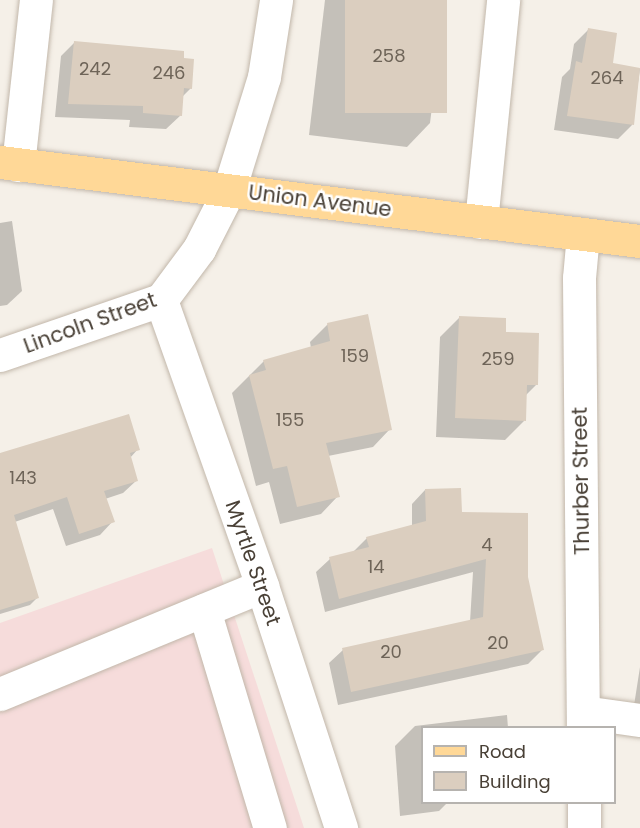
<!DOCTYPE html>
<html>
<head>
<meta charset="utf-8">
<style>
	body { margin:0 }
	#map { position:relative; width:640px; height:828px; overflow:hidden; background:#f5f0e8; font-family:Poppins,sans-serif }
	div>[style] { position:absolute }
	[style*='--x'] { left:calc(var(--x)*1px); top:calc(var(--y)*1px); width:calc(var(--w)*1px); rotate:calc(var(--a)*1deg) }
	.medical>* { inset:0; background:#f6dcdb }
	.shadow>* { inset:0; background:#0003 }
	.building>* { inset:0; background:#dbcebf; transform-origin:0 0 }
	.roads { filter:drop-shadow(0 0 2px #c2b7aa) drop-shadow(0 0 2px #c2b7aa) }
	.minor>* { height:33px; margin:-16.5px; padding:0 16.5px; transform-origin:16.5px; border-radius:16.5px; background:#fff }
	.major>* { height:33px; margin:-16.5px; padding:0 16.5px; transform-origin:16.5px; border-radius:16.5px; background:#ffd897 }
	span { translate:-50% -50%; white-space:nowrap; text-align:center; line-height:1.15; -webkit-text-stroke:5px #fff; paint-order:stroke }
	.number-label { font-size:18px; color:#6e6458 }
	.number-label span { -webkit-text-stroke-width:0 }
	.street-label { font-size:21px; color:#494036 }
	.legend { position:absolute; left:421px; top:726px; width:195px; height:78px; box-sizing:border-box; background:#fff; border:2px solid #b6b3af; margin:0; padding:8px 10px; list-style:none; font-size:18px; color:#494036 }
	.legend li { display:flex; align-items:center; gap:12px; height:30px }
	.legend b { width:30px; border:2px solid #b6b3af }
</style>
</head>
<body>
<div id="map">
	<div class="medical">
		<i style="clip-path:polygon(212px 548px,304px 828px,0 828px,0 623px)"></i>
	</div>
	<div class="shadow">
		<i style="clip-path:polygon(325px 0,445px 0,430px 123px,407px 147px,309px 135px)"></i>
		<i style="clip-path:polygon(588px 30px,611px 64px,640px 69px,632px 125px,618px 139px,554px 130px,562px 77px,570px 69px,574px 44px)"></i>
		<i style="clip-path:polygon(75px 42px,182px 59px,191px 88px,181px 98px,181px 115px,166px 129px,129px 127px,130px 120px,55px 117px,61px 56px)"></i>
		<i style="clip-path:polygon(12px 221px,22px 291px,7px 305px,0 306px,0 223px)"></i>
		<i style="clip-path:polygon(459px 318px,504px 334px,536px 385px,525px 396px,524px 421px,505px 440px,436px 437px,440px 337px)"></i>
		<i style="clip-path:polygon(328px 324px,390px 429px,373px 447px,328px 456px,338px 496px,321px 514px,280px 524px,269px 482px,256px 486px,232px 393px,264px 361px,311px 348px,310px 342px)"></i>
		<i style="clip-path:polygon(138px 449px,130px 458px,137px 480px,123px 493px,105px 499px,113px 521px,100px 535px,66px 546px,53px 509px,0 527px,0 455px)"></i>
		<i style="clip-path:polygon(425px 490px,461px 514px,527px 577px,542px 650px,528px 664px,338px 705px,329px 663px,343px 650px,470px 622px,473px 572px,325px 612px,316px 572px,330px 559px,353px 552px,367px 538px,412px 526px,412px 504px)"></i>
		<i style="clip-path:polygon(0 546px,37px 598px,30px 605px,0 614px)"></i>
		<i style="clip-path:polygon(640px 667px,640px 714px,633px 712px)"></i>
		<i style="clip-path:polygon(507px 715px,508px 728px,422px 728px,422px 802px,448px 802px,439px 811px,400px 816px,395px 746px,415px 726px)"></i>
	</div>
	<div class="building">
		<i style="left:345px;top:0;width:102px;height:113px"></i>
		<i style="clip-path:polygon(588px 28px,617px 33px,613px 63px,640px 68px,634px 125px,567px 116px,576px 61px,582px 63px)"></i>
		<i style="clip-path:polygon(74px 41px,184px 51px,184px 58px,194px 59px,192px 89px,184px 88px,182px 116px,143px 113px,143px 106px,68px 104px)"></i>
		<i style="clip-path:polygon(368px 314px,392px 430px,326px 443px,340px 497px,297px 507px,287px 466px,273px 469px,249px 375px,266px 370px,263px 360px,330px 341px,327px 323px)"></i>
		<i style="clip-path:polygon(459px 316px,506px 318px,506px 332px,539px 333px,538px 385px,527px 385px,526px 421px,455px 418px)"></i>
		<i style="clip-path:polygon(129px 414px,140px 450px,130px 453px,138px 481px,104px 491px,115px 522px,79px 534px,67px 497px,14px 515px,39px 598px,0 610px,0 453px)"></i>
		<i style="clip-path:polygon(461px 488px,462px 512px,528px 513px,528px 577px,544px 650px,351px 692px,342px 648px,483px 617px,486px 559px,339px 599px,329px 557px,369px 547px,366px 537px,426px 521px,425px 489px)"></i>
	</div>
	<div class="roads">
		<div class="minor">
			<i style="--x:18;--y:165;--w:166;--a:-83.8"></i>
			<i style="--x:481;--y:222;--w:223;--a:-84.3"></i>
			<i style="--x:583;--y:234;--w:44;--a:95.2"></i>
			<i style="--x:579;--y:278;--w:450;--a:89.5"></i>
			<i style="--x:161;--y:300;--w:303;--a:70.5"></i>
			<i style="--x:262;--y:586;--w:255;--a:71.9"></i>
			<i style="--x:0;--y:355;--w:170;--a:-18.9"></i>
			<i style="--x:161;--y:300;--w:64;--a:-53.3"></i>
			<i style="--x:199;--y:249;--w:66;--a:-63"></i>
			<i style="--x:229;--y:190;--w:118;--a:-72.8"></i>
			<i style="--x:264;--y:77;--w:78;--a:-81.1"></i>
			<i style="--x:204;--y:610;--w:228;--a:73.2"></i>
			<i style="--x:0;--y:694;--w:283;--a:-22.4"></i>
			<i style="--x:583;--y:712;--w:58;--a:8"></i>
			<i style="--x:584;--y:802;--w:26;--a:90"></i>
		</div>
		<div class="major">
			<i style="--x:0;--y:162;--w:645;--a:7.04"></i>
		</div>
	</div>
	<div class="number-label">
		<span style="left:389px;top:56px">258</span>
		<span style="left:95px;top:69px">242</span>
		<span style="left:169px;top:73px">246</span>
		<span style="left:607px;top:78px">264</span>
		<span style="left:355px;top:356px">159</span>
		<span style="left:498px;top:359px">259</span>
		<span style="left:290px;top:420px">155</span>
		<span style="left:23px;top:478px">143</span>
		<span style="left:487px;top:545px">4</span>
		<span style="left:376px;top:567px">14</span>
		<span style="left:498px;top:643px">20</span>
		<span style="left:391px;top:652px">20</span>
	</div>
	<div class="street-label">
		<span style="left:320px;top:201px;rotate:7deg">Union Avenue</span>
		<span style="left:90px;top:323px;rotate:-20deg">Lincoln Street</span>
		<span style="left:581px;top:481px;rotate:-91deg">Thurber Street</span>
		<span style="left:253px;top:563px;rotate:71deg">Myrtle Street</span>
	</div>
	<ul class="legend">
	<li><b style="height:8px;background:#ffd897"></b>Road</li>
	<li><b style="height:16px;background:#dbcebf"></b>Building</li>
	</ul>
</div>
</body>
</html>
